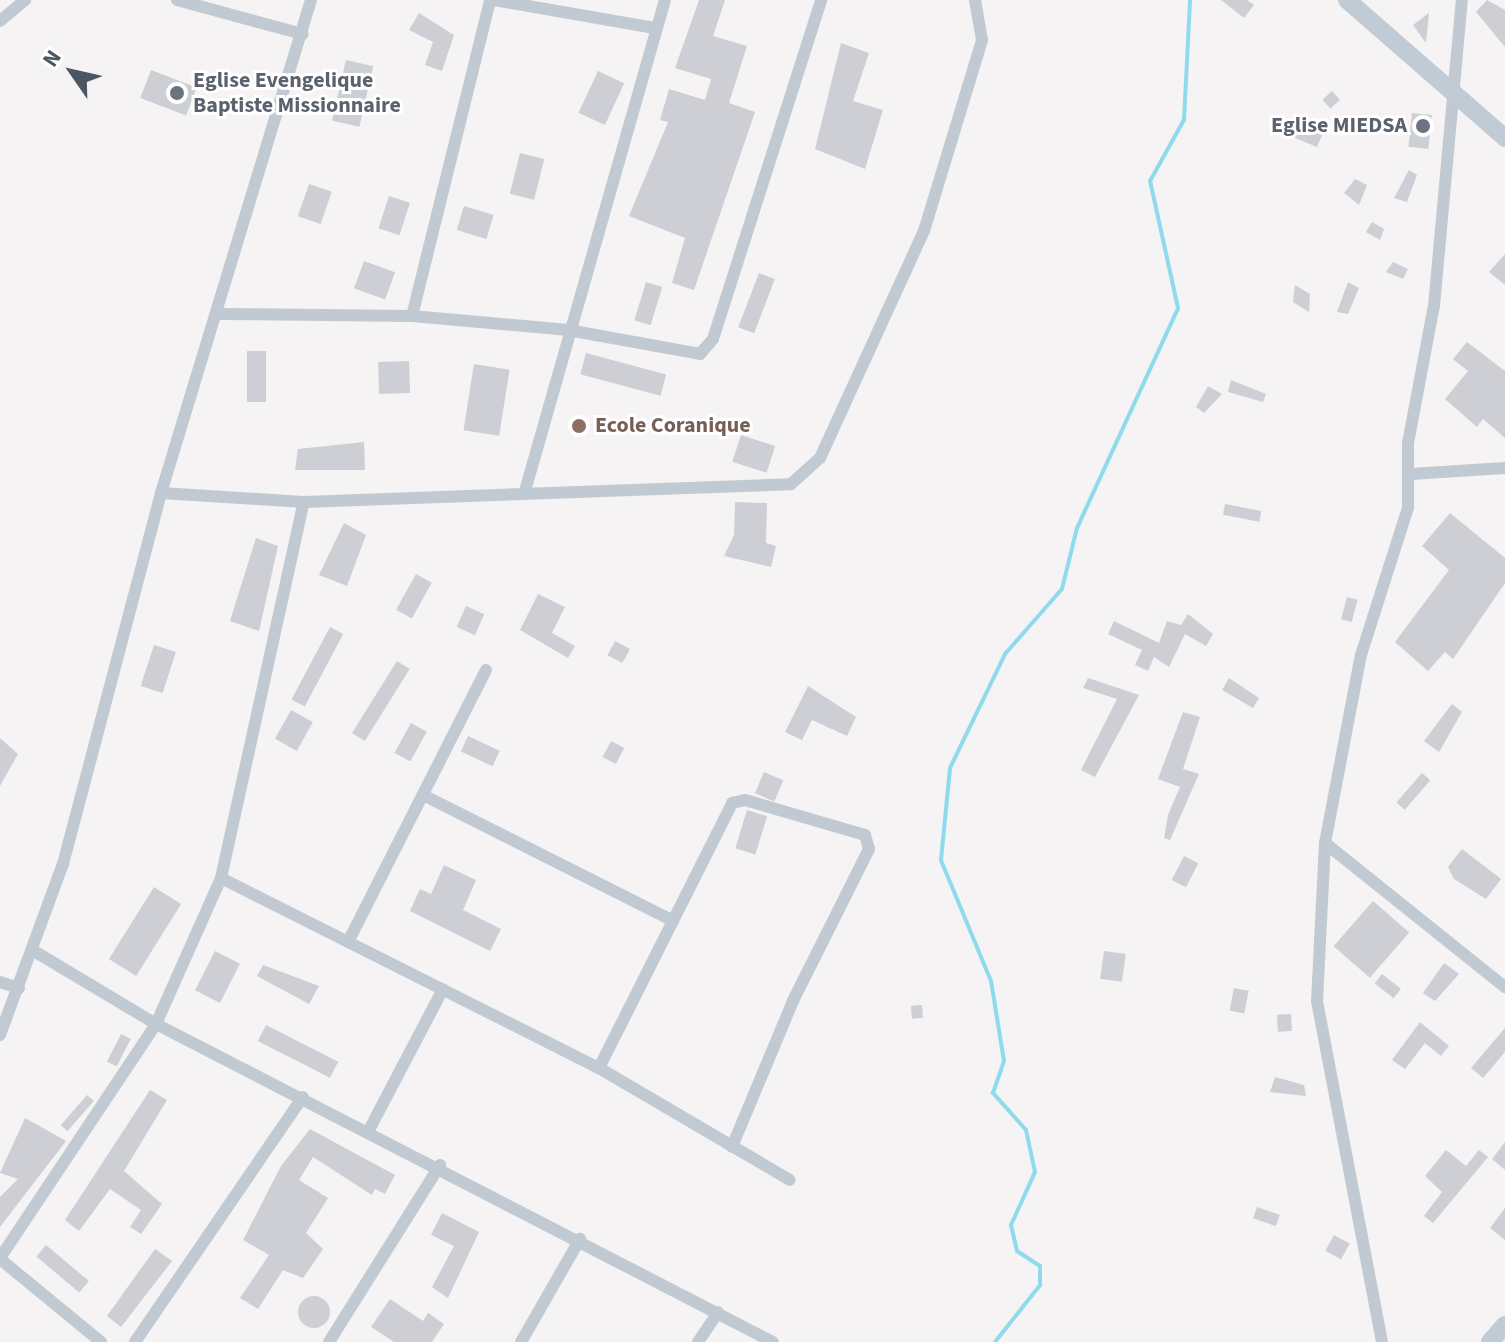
<!DOCTYPE html>
<html>
<head>
<meta charset="utf-8">
<style>
	body { margin:0 }
	#map { position:relative; width:1505px; height:1342px; overflow:hidden; background:#f5f3f3; font-family:"Source Sans 3",sans-serif }
	div>[style] { position:absolute }
	[style*='--x'] { left:calc(var(--x)*1px); top:calc(var(--y)*1px); width:calc(var(--w)*1px); rotate:calc(var(--a)*1deg) }
	.stream>* { height:4px; margin:-2px; padding:0 2px; transform-origin:2px; border-radius:2px; background:#90daee }
	.building>* { inset:0; background:#cdcfd5; transform-origin:0 0 }
	.round { border-radius:50% }
	.street>* { height:12px; margin:-6px; padding:0 6px; transform-origin:6px; border-radius:6px; background:#c1cad2 }
	.secondary>* { height:18px; margin:-9px; padding:0 9px; transform-origin:9px; border-radius:9px; background:#c1cbd6 }
	.dots>* { width:22px; height:22px; translate:-50% -50%; box-sizing:border-box; border:4px solid #fff; border-radius:50% }
	span { translate:-50% -50%; white-space:nowrap; text-align:center; line-height:1.15; -webkit-text-stroke:6px #fff; paint-order:stroke }
	.worship-label { font-size:22px; color:#5b616d; font-weight:700 }
	.left { translate:0 -50%; text-align:left }
	.right { translate:-100% -50%; text-align:right }
	.education-label { font-size:22px; color:#785e54; font-weight:700 }
	.north { position:absolute; left:32px; top:32px; width:80px; height:80px; -webkit-text-stroke:6px #fff; paint-order:stroke; rotate:304deg; font-size:22px; font-weight:700; line-height:32px; text-align:center; color:#4a5661 }
	.north::after { content:''; display:block; margin:auto; width:28px; height:36px; background:#4a5661; clip-path:polygon(50% 0,100% 100%,50% 72%,0 100%) }
</style>
</head>
<body>
<div id="map">
	<div class="stream">
		<i style="--x:995;--y:1342;--w:73;--a:-51.7"></i>
		<i style="--x:1040;--y:1285;--w:19;--a:-90"></i>
		<i style="--x:1040;--y:1266;--w:27;--a:-147"></i>
		<i style="--x:1017;--y:1251;--w:27;--a:-103"></i>
		<i style="--x:1011;--y:1225;--w:58;--a:-65.6"></i>
		<i style="--x:1035;--y:1172;--w:43;--a:-102.1"></i>
		<i style="--x:1026;--y:1130;--w:50;--a:-131.7"></i>
		<i style="--x:993;--y:1093;--w:34;--a:-71"></i>
		<i style="--x:1004;--y:1061;--w:81;--a:-99.2"></i>
		<i style="--x:991;--y:981;--w:131;--a:-112.5"></i>
		<i style="--x:941;--y:860;--w:92;--a:-84.4"></i>
		<i style="--x:950;--y:768;--w:127;--a:-64.2"></i>
		<i style="--x:1005;--y:654;--w:86;--a:-48.8"></i>
		<i style="--x:1062;--y:589;--w:63;--a:-76.2"></i>
		<i style="--x:1077;--y:528;--w:242;--a:-65.3"></i>
		<i style="--x:1178;--y:308;--w:130;--a:-102.4"></i>
		<i style="--x:1150;--y:181;--w:70;--a:-60.9"></i>
		<i style="--x:1184;--y:120;--w:120;--a:-87.1"></i>
	</div>
	<div class="building">
		<i style="clip-path:polygon(699px 0,725px 0,713px 36px,747px 46px,729px 103px,755px 112px,694px 290px,672px 283px,685px 238px,629px 216px,668px 122px,660px 120px,669px 89px,705px 100px,711px 79px,675px 68px)"></i>
		<i style="clip-path:polygon(1221px 0,1247px 0,1254px 5px,1244px 18px)"></i>
		<i style="clip-path:polygon(1487px 0,1505px 10px,1505px 47px,1476px 12px)"></i>
		<i style="clip-path:polygon(419px 13px,454px 35px,442px 71px,425px 65px,433px 42px,409px 30px)"></i>
		<i style="clip-path:polygon(1429px 13px,1426px 43px,1413px 25px)"></i>
		<i style="clip-path:polygon(841px 43px,869px 53px,853px 101px,883px 110px,865px 169px,815px 149px)"></i>
		<i style="left:346px;top:60px;width:28px;height:62px;rotate:13deg"></i>
		<i style="left:151px;top:70px;width:49px;height:30px;rotate:21deg"></i>
		<i style="left:598px;top:71px;width:29px;height:46px;rotate:25deg"></i>
		<i style="left:1332px;top:91px;width:12px;height:13px;rotate:48deg"></i>
		<i style="left:1412px;top:113px;width:20px;height:34px;rotate:6deg"></i>
		<i style="clip-path:polygon(1297px 118px,1326px 126px,1317px 147px,1288px 135px)"></i>
		<i style="left:520px;top:153px;width:25px;height:42px;rotate:14deg"></i>
		<i style="clip-path:polygon(1409px 170px,1417px 175px,1407px 202px,1394px 198px)"></i>
		<i style="clip-path:polygon(1355px 179px,1367px 185px,1359px 205px,1344px 193px)"></i>
		<i style="left:309px;top:184px;width:24px;height:34px;rotate:19deg"></i>
		<i style="left:389px;top:196px;width:22px;height:34px;rotate:18deg"></i>
		<i style="left:464px;top:206px;width:31px;height:25px;rotate:17deg"></i>
		<i style="clip-path:polygon(1372px 222px,1384px 229px,1380px 240px,1366px 232px)"></i>
		<i style="clip-path:polygon(1505px 254px,1505px 285px,1489px 272px)"></i>
		<i style="left:364px;top:261px;width:33px;height:29px;rotate:20deg"></i>
		<i style="clip-path:polygon(1393px 262px,1408px 269px,1403px 279px,1386px 272px)"></i>
		<i style="left:759px;top:273px;width:17px;height:58px;rotate:21deg"></i>
		<i style="left:646px;top:282px;width:17px;height:40px;rotate:17deg"></i>
		<i style="clip-path:polygon(1348px 282px,1359px 288px,1348px 314px,1337px 312px)"></i>
		<i style="clip-path:polygon(1295px 285px,1310px 294px,1309px 312px,1293px 302px)"></i>
		<i style="clip-path:polygon(1467px 342px,1505px 371px,1505px 438px,1483px 419px,1477px 427px,1445px 399px,1468px 371px,1453px 359px)"></i>
		<i style="left:247px;top:351px;width:19px;height:51px"></i>
		<i style="left:586px;top:353px;width:83px;height:22px;rotate:15deg"></i>
		<i style="left:409px;top:361px;width:32px;height:31px;rotate:88deg"></i>
		<i style="left:474px;top:364px;width:36px;height:67px;rotate:9deg"></i>
		<i style="clip-path:polygon(1231px 380px,1266px 394px,1263px 402px,1228px 392px)"></i>
		<i style="clip-path:polygon(1208px 386px,1222px 394px,1204px 413px,1196px 407px)"></i>
		<i style="left:741px;top:435px;width:36px;height:28px;rotate:18deg"></i>
		<i style="clip-path:polygon(364px 442px,365px 470px,295px 470px,298px 449px)"></i>
		<i style="clip-path:polygon(735px 502px,767px 503px,766px 543px,776px 546px,771px 567px,724px 556px,734px 535px)"></i>
		<i style="left:1225px;top:504px;width:37px;height:11px;rotate:11deg"></i>
		<i style="clip-path:polygon(1450px 513px,1505px 558px,1505px 583px,1453px 659px,1445px 652px,1428px 671px,1395px 642px,1449px 570px,1422px 546px)"></i>
		<i style="clip-path:polygon(344px 523px,366px 535px,347px 586px,319px 575px)"></i>
		<i style="clip-path:polygon(256px 538px,278px 546px,259px 631px,230px 621px)"></i>
		<i style="left:416px;top:574px;width:18px;height:41px;rotate:29deg"></i>
		<i style="clip-path:polygon(538px 594px,565px 607px,552px 633px,575px 646px,568px 658px,520px 630px)"></i>
		<i style="left:1347px;top:597px;width:11px;height:23px;rotate:15deg"></i>
		<i style="left:466px;top:606px;width:20px;height:23px;rotate:24deg"></i>
		<i style="clip-path:polygon(1188px 614px,1213px 634px,1206px 646px,1185px 634px,1169px 667px,1154px 657px,1148px 671px,1135px 665px,1142px 650px,1108px 634px,1114px 621px,1159px 643px,1167px 621px,1181px 625px)"></i>
		<i style="left:330px;top:627px;width:15px;height:82px;rotate:28deg"></i>
		<i style="left:615px;top:641px;width:17px;height:16px;rotate:28deg"></i>
		<i style="left:154px;top:645px;width:23px;height:43px;rotate:18deg"></i>
		<i style="left:397px;top:661px;width:15px;height:85px;rotate:32deg"></i>
		<i style="clip-path:polygon(1088px 678px,1139px 695px,1095px 777px,1081px 770px,1117px 699px,1083px 688px)"></i>
		<i style="clip-path:polygon(1229px 678px,1259px 698px,1253px 708px,1222px 690px)"></i>
		<i style="clip-path:polygon(808px 686px,856px 717px,847px 736px,812px 720px,802px 740px,785px 732px)"></i>
		<i style="clip-path:polygon(1452px 704px,1462px 712px,1439px 752px,1424px 741px)"></i>
		<i style="left:291px;top:710px;width:25px;height:33px;rotate:29deg"></i>
		<i style="clip-path:polygon(1183px 712px,1200px 717px,1183px 769px,1199px 774px,1170px 840px,1164px 838px,1168px 815px,1180px 787px,1158px 779px)"></i>
		<i style="left:411px;top:723px;width:18px;height:34px;rotate:29deg"></i>
		<i style="left:468px;top:736px;width:35px;height:17px;rotate:25deg"></i>
		<i style="clip-path:polygon(0 738px,18px 754px,0 786px)"></i>
		<i style="left:611px;top:741px;width:15px;height:18px;rotate:28deg"></i>
		<i style="left:764px;top:772px;width:21px;height:23px;rotate:23deg"></i>
		<i style="left:1422px;top:773px;width:11px;height:39px;rotate:41deg"></i>
		<i style="left:747px;top:810px;width:21px;height:40px;rotate:17deg"></i>
		<i style="clip-path:polygon(1462px 849px,1501px 879px,1486px 899px,1454px 879px,1448px 867px)"></i>
		<i style="left:1184px;top:856px;width:16px;height:27px;rotate:27deg"></i>
		<i style="clip-path:polygon(444px 865px,476px 880px,463px 910px,501px 929px,490px 951px,410px 911px,420px 889px,431px 894px)"></i>
		<i style="left:154px;top:887px;width:32px;height:85px;rotate:32deg"></i>
		<i style="left:1373px;top:901px;width:48px;height:60px;rotate:41deg"></i>
		<i style="left:215px;top:951px;width:28px;height:44px;rotate:27deg"></i>
		<i style="left:1104px;top:951px;width:22px;height:28px;rotate:8deg"></i>
		<i style="clip-path:polygon(1444px 963px,1459px 974px,1435px 1001px,1423px 993px)"></i>
		<i style="clip-path:polygon(263px 965px,319px 986px,309px 1004px,257px 976px)"></i>
		<i style="left:1382px;top:974px;width:24px;height:12px;rotate:38deg"></i>
		<i style="left:1234px;top:988px;width:15px;height:23px;rotate:11deg"></i>
		<i style="left:922px;top:1005px;width:13px;height:11px;rotate:86deg"></i>
		<i style="left:1291px;top:1014px;width:17px;height:14px;rotate:87deg"></i>
		<i style="clip-path:polygon(1420px 1022px,1449px 1046px,1441px 1056px,1425px 1043px,1405px 1069px,1392px 1060px)"></i>
		<i style="left:266px;top:1025px;width:81px;height:18px;rotate:27deg"></i>
		<i style="clip-path:polygon(1505px 1028px,1505px 1052px,1483px 1078px,1471px 1068px)"></i>
		<i style="left:121px;top:1034px;width:11px;height:31px;rotate:27deg"></i>
		<i style="clip-path:polygon(1275px 1077px,1304px 1085px,1306px 1096px,1270px 1092px)"></i>
		<i style="clip-path:polygon(150px 1090px,167px 1100px,124px 1171px,162px 1204px,141px 1234px,130px 1227px,141px 1210px,110px 1189px,79px 1231px,65px 1220px)"></i>
		<i style="left:87px;top:1095px;width:9px;height:40px;rotate:41deg"></i>
		<i style="clip-path:polygon(25px 1118px,66px 1141px,0 1227px,0 1197px,18px 1179px,0 1173px)"></i>
		<i style="clip-path:polygon(310px 1129px,395px 1175px,385px 1194px,375px 1189px,372px 1195px,313px 1157px,299px 1180px,328px 1198px,306px 1233px,323px 1249px,303px 1278px,283px 1270px,258px 1309px,240px 1298px,269px 1255px,243px 1240px,281px 1166px)"></i>
		<i style="clip-path:polygon(1505px 1142px,1505px 1170px,1492px 1159px)"></i>
		<i style="clip-path:polygon(1446px 1150px,1466px 1166px,1479px 1150px,1488px 1157px,1433px 1223px,1424px 1216px,1442px 1192px,1425px 1176px)"></i>
		<i style="left:1257px;top:1207px;width:24px;height:12px;rotate:19deg"></i>
		<i style="clip-path:polygon(1505px 1208px,1505px 1240px,1490px 1228px)"></i>
		<i style="clip-path:polygon(442px 1213px,479px 1232px,448px 1298px,432px 1287px,454px 1246px,431px 1235px)"></i>
		<i style="left:1334px;top:1235px;width:18px;height:18px;rotate:29deg"></i>
		<i style="left:46px;top:1245px;width:56px;height:15px;rotate:40deg"></i>
		<i style="clip-path:polygon(155px 1249px,172px 1261px,121px 1327px,107px 1316px)"></i>
		<i class="round" style="left:298px;top:1296px;width:32px;height:32px"></i>
		<i style="clip-path:polygon(390px 1299px,423px 1321px,428px 1313px,444px 1324px,432px 1342px,394px 1342px,371px 1327px)"></i>
	</div>
	<div class="street">
		<i style="--x:177;--y:0;--w:130;--a:15.2"></i>
		<i style="--x:494;--y:0;--w:163;--a:9.9"></i>
		<i style="--x:0;--y:21;--w:33;--a:-40"></i>
		<i style="--x:221;--y:314;--w:191;--a:0.6"></i>
		<i style="--x:412;--y:316;--w:157;--a:5.1"></i>
		<i style="--x:568;--y:330;--w:134;--a:10.3"></i>
		<i style="--x:700;--y:354;--w:20;--a:-49"></i>
		<i style="--x:713;--y:339;--w:356;--a:-72.3"></i>
		<i style="--x:412;--y:316;--w:325;--a:-76.1"></i>
		<i style="--x:1411;--y:474;--w:94;--a:-3.7"></i>
		<i style="--x:525;--y:491;--w:511;--a:-74.09"></i>
		<i style="--x:161;--y:493;--w:143;--a:3.6"></i>
		<i style="--x:304;--y:502;--w:487;--a:-2.1"></i>
		<i style="--x:791;--y:484;--w:39;--a:-42"></i>
		<i style="--x:820;--y:458;--w:250;--a:-65.4"></i>
		<i style="--x:924;--y:231;--w:200;--a:-73.1"></i>
		<i style="--x:982;--y:40;--w:41;--a:-99.9"></i>
		<i style="--x:423;--y:795;--w:280;--a:26.7"></i>
		<i style="--x:1325;--y:843;--w:231;--a:38.7"></i>
		<i style="--x:221;--y:878;--w:423;--a:26.7"></i>
		<i style="--x:599;--y:1068;--w:221;--a:30.4"></i>
		<i style="--x:348;--y:942;--w:305;--a:-63.1"></i>
		<i style="--x:34;--y:951;--w:142;--a:30.9"></i>
		<i style="--x:156;--y:1024;--w:694;--a:27.27"></i>
		<i style="--x:0;--y:982;--w:20;--a:18"></i>
		<i style="--x:0;--y:1035;--w:182;--a:-69.8"></i>
		<i style="--x:63;--y:864;--w:384;--a:-75.2"></i>
		<i style="--x:161;--y:493;--w:515;--a:-73.08"></i>
		<i style="--x:599;--y:1068;--w:297;--a:-63.3"></i>
		<i style="--x:732;--y:803;--w:13;--a:-13"></i>
		<i style="--x:745;--y:800;--w:125;--a:16.3"></i>
		<i style="--x:865;--y:835;--w:15;--a:74"></i>
		<i style="--x:869;--y:849;--w:170;--a:116.6"></i>
		<i style="--x:793;--y:1001;--w:158;--a:112.7"></i>
		<i style="--x:369;--y:1130;--w:159;--a:-62.3"></i>
		<i style="--x:0;--y:1258;--w:281;--a:-56.3"></i>
		<i style="--x:156;--y:1024;--w:160;--a:-66"></i>
		<i style="--x:221;--y:878;--w:385;--a:-77.6"></i>
		<i style="--x:0;--y:1259;--w:131;--a:39.4"></i>
		<i style="--x:135;--y:1342;--w:297;--a:-55.6"></i>
		<i style="--x:329;--y:1342;--w:209;--a:-57.9"></i>
		<i style="--x:521;--y:1342;--w:119;--a:-60.2"></i>
		<i style="--x:698;--y:1342;--w:36;--a:-56"></i>
		<i style="--x:1382;--y:1342;--w:347;--a:-100.8"></i>
		<i style="--x:1317;--y:1001;--w:158;--a:-87.1"></i>
		<i style="--x:1325;--y:843;--w:191;--a:-79.2"></i>
		<i style="--x:1361;--y:655;--w:154;--a:-72.3"></i>
		<i style="--x:1408;--y:508;--w:65;--a:-90"></i>
		<i style="--x:1408;--y:443;--w:139;--a:-79.3"></i>
		<i style="--x:1434;--y:306;--w:307;--a:-84.8"></i>
	</div>
	<div class="secondary">
		<i style="--x:1347;--y:0;--w:210;--a:41.1"></i>
		<i style="--x:1490;--y:1342;--w:23;--a:-49"></i>
	</div>
	<div class="dots">
		<i style="left:177px;top:93px;background:#6b7280"></i>
		<i style="left:1423px;top:126px;background:#6b7280"></i>
		<i style="left:579px;top:426px;background:#8d6e63"></i>
	</div>
	<div class="worship-label">
		<span class="left" style="left:193px;top:93px">Eglise Evengelique<br>Baptiste Missionnaire</span>
		<span class="right" style="left:1407px;top:126px">Eglise MIEDSA</span>
	</div>
	<div class="education-label">
		<span class="left" style="left:595px;top:426px">Ecole Coranique</span>
	</div>
	<div class="north">N</div>
</div>
</body>
</html>
